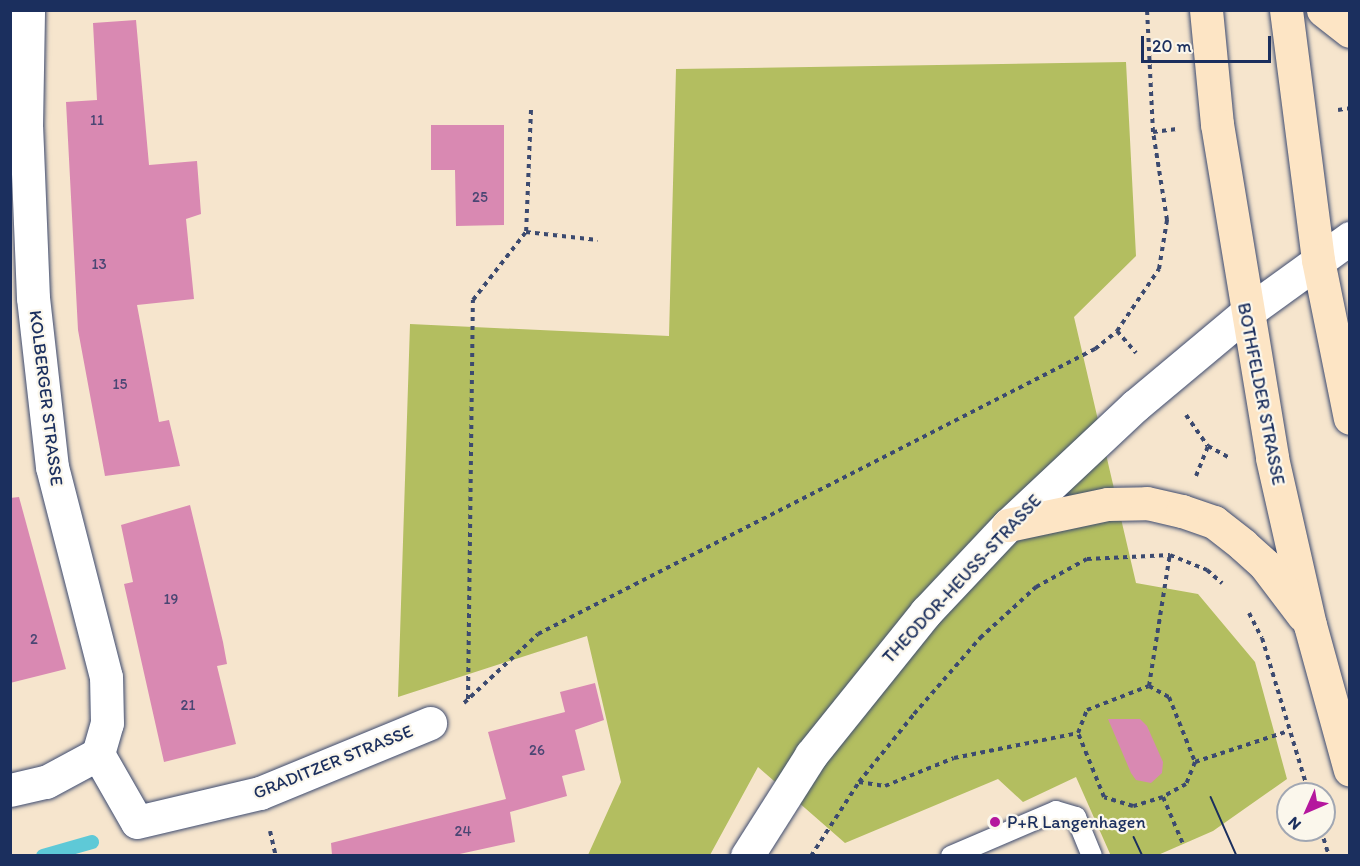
<!DOCTYPE html>
<html>
<head>
<meta charset="utf-8">
<style>
	body { margin:0 }
	#map { position:relative; width:1360px; height:866px; overflow:hidden; background:#f6e5cd; font-family:Itim,sans-serif }
	div>[style] { position:absolute }
	[style*='--x'] { left:calc(var(--x)*1px); top:calc(var(--y)*1px); width:calc(var(--w)*1px); rotate:calc(var(--a)*1deg) }
	.green>* { inset:0; background:#b3be60 }
	.stream>* { height:14px; margin:-7px; padding:0 7px; transform-origin:7px; border-radius:7px; background:#5ec9d7 }
	.building>* { inset:0; background:#d989b2 }
	.path>* { height:4px; margin-top:-2px; transform-origin:0; background:repeating-linear-gradient(90deg,#3c4a6f 0 4.5px,transparent 0 9px) }
	.roads { filter:drop-shadow(0 0 2px #3c4a6f) drop-shadow(0 0 2px #3c4a6f) }
	.service>* { height:20px; margin:-10px; padding:0 10px; transform-origin:10px; border-radius:10px; background:#fff }
	.minor>* { height:33px; margin:-16.5px; padding:0 16.5px; transform-origin:16.5px; border-radius:16.5px; background:#fff }
	.tertiary>* { height:33px; margin:-16.5px; padding:0 16.5px; transform-origin:16.5px; border-radius:16.5px; background:#fff }
	.secondary>* { height:33px; margin:-16.5px; padding:0 16.5px; transform-origin:16.5px; border-radius:16.5px; background:#fde5c5 }
	.tram>* { height:1.5px; margin:-0.75px; padding:0 0.75px; transform-origin:0.75px; border-radius:0.75px; background:#1b2f5e }
	.dots>* { width:16px; height:16px; translate:-50% -50%; box-sizing:border-box; border:3px solid #fbf7ec; border-radius:50% }
	span { translate:-50% -50%; white-space:nowrap; text-align:center; line-height:1.15; -webkit-text-stroke:4.5px #fbf7ec; paint-order:stroke }
	.number-label { font-size:15px; color:#4a4673 }
	.number-label span { -webkit-text-stroke-width:0 }
	.street-label { font-size:18px; color:#1b2f5e }
	.poi-label { font-size:18px; color:#1b2f5e }
	.left { translate:0 -50%; text-align:left }
	.frame { position:absolute; inset:0; border:12px solid #1b2f5e; pointer-events:none }
	.north { position:absolute; left:1276px; top:782px; width:60px; height:60px; box-sizing:border-box; background:#fbf7ec; border:2px solid #a1a7b3; border-radius:50%; rotate:225deg; font-size:16px; font-weight:700; line-height:24px; text-align:center; color:#1b2f5e }
	.north::after { content:''; display:block; margin:auto; width:21px; height:27px; background:#b5179e; clip-path:polygon(50% 0,100% 100%,50% 72%,0 100%) }
	.scale { position:absolute; left:1141px; top:36px; width:130px; height:27px; box-sizing:border-box; border:3px solid #1b2f5e; border-top:0; padding-left:8px; font-size:18px; line-height:21px; white-space:nowrap; color:#1b2f5e; -webkit-text-stroke:4px #fbf7ec; paint-order:stroke }
</style>
</head>
<body>
<div id="map">
	<div class="green">
		<i style="clip-path:polygon(1126px 62px,1136px 256px,1074px 317px,1136px 583px,1198px 594px,1255px 662px,1287px 779px,1213px 831px,1158px 855px,1111px 856px,1076px 777px,1023px 802px,998px 779px,845px 843px,758px 767px,710px 855px,588px 855px,621px 782px,587px 636px,398px 697px,410px 324px,669px 336px,676px 69px)"></i>
	</div>
	<div class="stream">
		<i style="--x:43;--y:856;--w:51;--a:-15.9"></i>
	</div>
	<div class="building">
		<i style="clip-path:polygon(136px 20px,149px 165px,197px 161px,201px 214px,186px 219px,194px 299px,137px 305px,159px 422px,169px 420px,180px 466px,105px 476px,78px 330px,66px 102px,97px 100px,93px 23px)"></i>
		<i style="clip-path:polygon(431px 125px,504px 125px,504px 225px,456px 226px,455px 170px,431px 170px)"></i>
		<i style="clip-path:polygon(19px 497px,66px 669px,10px 683px,10px 498px)"></i>
		<i style="clip-path:polygon(190px 505px,223px 642px,227px 664px,217px 666px,236px 744px,164px 762px,124px 584px,133px 582px,121px 525px)"></i>
		<i style="clip-path:polygon(595px 683px,604px 720px,575px 730px,585px 770px,562px 776px,567px 796px,510px 812px,515px 842px,455px 855px,332px 855px,331px 843px,506px 799px,488px 732px,565px 712px,560px 692px)"></i>
		<i style="clip-path:polygon(1108px 719px,1140px 719px,1147px 726px,1163px 762px,1162px 773px,1151px 783px,1136px 780px,1131px 773px)"></i>
	</div>
	<div class="path">
		<i style="--x:531;--y:110;--w:122;--a:92.3"></i>
		<i style="--x:526;--y:232;--w:72;--a:6.3"></i>
		<i style="--x:1338;--y:110;--w:12;--a:-9"></i>
		<i style="--x:1153;--y:132;--w:26;--a:-7"></i>
		<i style="--x:1117;--y:331;--w:29;--a:49"></i>
		<i style="--x:1186;--y:415;--w:38;--a:55"></i>
		<i style="--x:1208;--y:446;--w:26;--a:29"></i>
		<i style="--x:1196;--y:476;--w:32;--a:-68"></i>
		<i style="--x:1249;--y:613;--w:28;--a:63"></i>
		<i style="--x:1262;--y:638;--w:163;--a:73.2"></i>
		<i style="--x:1149;--y:686;--w:23;--a:29"></i>
		<i style="--x:1169;--y:697;--w:70;--a:68.2"></i>
		<i style="--x:1195;--y:762;--w:24;--a:112"></i>
		<i style="--x:1186;--y:784;--w:26;--a:151"></i>
		<i style="--x:1163;--y:797;--w:31;--a:163"></i>
		<i style="--x:1133;--y:806;--w:30;--a:-163"></i>
		<i style="--x:1104;--y:797;--w:69;--a:-112.1"></i>
		<i style="--x:1078;--y:733;--w:25;--a:-69"></i>
		<i style="--x:1087;--y:710;--w:66;--a:-21.2"></i>
		<i style="--x:1149;--y:686;--w:134;--a:-81"></i>
		<i style="--x:468;--y:699;--w:399;--a:-89.3"></i>
		<i style="--x:473;--y:300;--w:86;--a:-52.1"></i>
		<i style="--x:464;--y:703;--w:101;--a:-43"></i>
		<i style="--x:538;--y:634;--w:626;--a:-27.1"></i>
		<i style="--x:1095;--y:349;--w:28;--a:-39"></i>
		<i style="--x:1117;--y:331;--w:75;--a:-55.9"></i>
		<i style="--x:1159;--y:269;--w:50;--a:-80.7"></i>
		<i style="--x:1167;--y:220;--w:89;--a:-99"></i>
		<i style="--x:1153;--y:132;--w:122;--a:-92.8"></i>
		<i style="--x:1195;--y:762;--w:98;--a:-18.4"></i>
		<i style="--x:859;--y:782;--w:26;--a:9"></i>
		<i style="--x:885;--y:786;--w:74;--a:-22.1"></i>
		<i style="--x:954;--y:758;--w:126;--a:-11.4"></i>
		<i style="--x:1163;--y:797;--w:51;--a:66.9"></i>
		<i style="--x:1321;--y:830;--w:27;--a:73"></i>
		<i style="--x:270;--y:831;--w:26;--a:77"></i>
		<i style="--x:811;--y:856;--w:88;--a:-57"></i>
		<i style="--x:859;--y:782;--w:87;--a:-51"></i>
		<i style="--x:914;--y:714;--w:101;--a:-49"></i>
		<i style="--x:980;--y:638;--w:76;--a:-42.3"></i>
		<i style="--x:1036;--y:587;--w:58;--a:-28.8"></i>
		<i style="--x:1087;--y:559;--w:83;--a:-2.8"></i>
		<i style="--x:1170;--y:555;--w:40;--a:22"></i>
		<i style="--x:1207;--y:570;--w:20;--a:41"></i>
	</div>
	<div class="roads">
		<div class="service">
			<i style="--x:951;--y:856;--w:114;--a:-23.2"></i>
			<i style="--x:1056;--y:811;--w:21;--a:17"></i>
			<i style="--x:1076;--y:817;--w:42;--a:67.7"></i>
		</div>
		<div class="minor">
			<i style="--x:1245;--y:314;--w:130;--a:-35.9"></i>
			<i style="--x:98;--y:754;--w:78;--a:60.2"></i>
			<i style="--x:137;--y:822;--w:126;--a:-13.3"></i>
			<i style="--x:260;--y:793;--w:184;--a:-22.4"></i>
			<i style="--x:10;--y:790;--w:37;--a:-13"></i>
			<i style="--x:46;--y:782;--w:59;--a:-28.3"></i>
			<i style="--x:98;--y:754;--w:32;--a:-74"></i>
			<i style="--x:107;--y:723;--w:46;--a:-91.2"></i>
			<i style="--x:106;--y:677;--w:217;--a:-104.4"></i>
			<i style="--x:52;--y:467;--w:170;--a:-96.4"></i>
			<i style="--x:33;--y:298;--w:171;--a:-92.3"></i>
			<i style="--x:26;--y:127;--w:117;--a:-89"></i>
		</div>
		<div class="tertiary">
			<i style="--x:747;--y:856;--w:120;--a:-57.6"></i>
			<i style="--x:811;--y:755;--w:184;--a:-51.2"></i>
			<i style="--x:926;--y:612;--w:120;--a:-46.7"></i>
			<i style="--x:1008;--y:525;--w:175;--a:-43.2"></i>
			<i style="--x:1136;--y:405;--w:142;--a:-39.9"></i>
		</div>
		<div class="secondary">
			<i style="--x:1206;--y:10;--w:115;--a:84.5"></i>
			<i style="--x:1217;--y:124;--w:338;--a:80.6"></i>
			<i style="--x:1272;--y:458;--w:171;--a:77.2"></i>
			<i style="--x:1310;--y:625;--w:150;--a:74.6"></i>
			<i style="--x:1286;--y:10;--w:252;--a:82.7"></i>
			<i style="--x:1318;--y:260;--w:161;--a:78.6"></i>
			<i style="--x:1323;--y:10;--w:34;--a:38"></i>
			<i style="--x:1008;--y:525;--w:102;--a:-11.9"></i>
			<i style="--x:1108;--y:504;--w:39;--a:-1"></i>
			<i style="--x:1147;--y:503;--w:36;--a:13"></i>
			<i style="--x:1182;--y:511;--w:34;--a:19"></i>
			<i style="--x:1214;--y:522;--w:37;--a:38"></i>
			<i style="--x:1243;--y:545;--w:30;--a:42"></i>
			<i style="--x:1265;--y:565;--w:63;--a:52.8"></i>
		</div>
	</div>
	<div class="tram">
		<i style="--x:1211;--y:797;--w:64;--a:66.2"></i>
		<i style="--x:1134;--y:837;--w:21;--a:65"></i>
	</div>
	<div class="dots">
		<i style="left:995px;top:822px;background:#b5179e"></i>
	</div>
	<div class="number-label">
		<span style="left:97px;top:121px">11</span>
		<span style="left:480px;top:198px">25</span>
		<span style="left:99px;top:265px">13</span>
		<span style="left:120px;top:385px">15</span>
		<span style="left:171px;top:600px">19</span>
		<span style="left:34px;top:640px">2</span>
		<span style="left:188px;top:706px">21</span>
		<span style="left:537px;top:751px">26</span>
		<span style="left:463px;top:832px">24</span>
	</div>
	<div class="street-label">
		<span style="left:1261px;top:394px;rotate:79deg">BOTHFELDER STRASSE</span>
		<span style="left:46px;top:398px;rotate:83deg">KOLBERGER STRASSE</span>
		<span style="left:962px;top:579px;rotate:-47deg">THEODOR-HEUSS-STRASSE</span>
		<span style="left:333px;top:762px;rotate:-22deg">GRADITZER STRASSE</span>
	</div>
	<div class="poi-label">
		<span class="left" style="left:1007px;top:822px">P+R Langenhagen</span>
	</div>
	<div class="frame"></div>
	<div class="north">N</div>
	<div class="scale">20 m</div>
</div>
</body>
</html>
